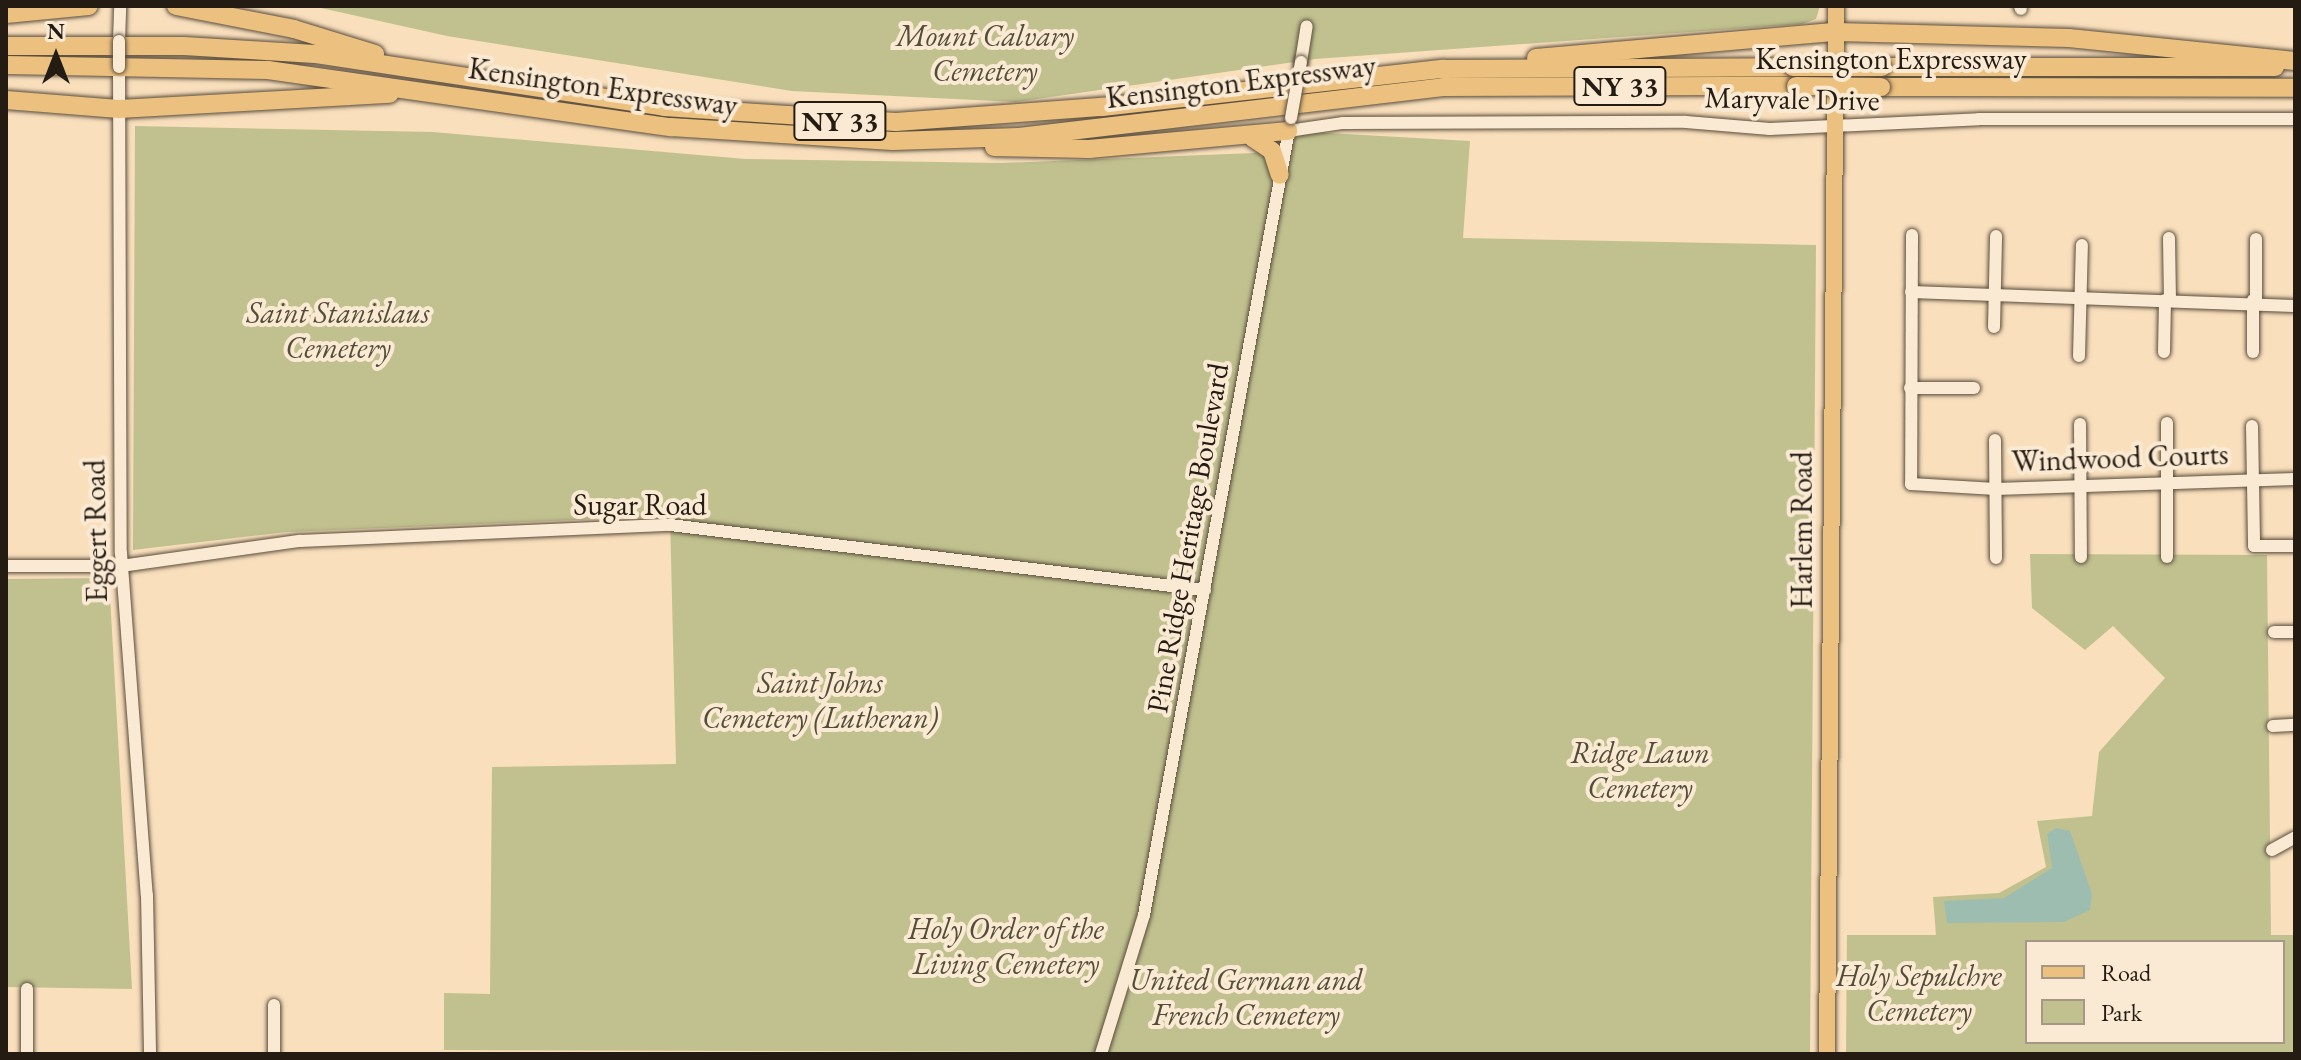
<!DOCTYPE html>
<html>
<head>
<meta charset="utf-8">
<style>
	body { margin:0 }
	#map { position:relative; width:2301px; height:1060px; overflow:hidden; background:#f9dfbc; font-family:"EB Garamond",serif }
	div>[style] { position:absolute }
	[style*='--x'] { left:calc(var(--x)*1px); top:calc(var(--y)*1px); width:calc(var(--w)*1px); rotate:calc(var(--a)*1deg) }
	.green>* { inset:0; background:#c0c18f }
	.water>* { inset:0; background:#9ebdb1 }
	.roads { filter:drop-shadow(0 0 2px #594d3d) drop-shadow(0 0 2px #594d3d) }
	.minor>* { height:12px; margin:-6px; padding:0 6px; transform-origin:6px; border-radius:6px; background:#fbead3 }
	.major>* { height:16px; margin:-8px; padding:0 8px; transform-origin:8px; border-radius:8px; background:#ecc07e }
	.highway>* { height:18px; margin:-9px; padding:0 9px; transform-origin:9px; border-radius:9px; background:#ecc07e }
	.bridges { filter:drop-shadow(0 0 2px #594d3d) drop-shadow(0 0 2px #594d3d) }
	.minor-bridge>* { height:12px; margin:-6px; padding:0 6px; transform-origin:6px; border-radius:6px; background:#fbead3 }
	.highway-bridge>* { height:18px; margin:-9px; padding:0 9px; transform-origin:9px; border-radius:9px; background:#ecc07e }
	span { translate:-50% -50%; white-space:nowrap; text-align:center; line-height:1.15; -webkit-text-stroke:8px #fbead3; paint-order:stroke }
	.shield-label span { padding:2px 6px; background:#fbead3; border:2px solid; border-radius:6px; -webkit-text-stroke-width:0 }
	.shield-label { font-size:28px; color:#241c13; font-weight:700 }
	.park-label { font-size:30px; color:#534e38; font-style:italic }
	.street-label { font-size:30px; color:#241c13 }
	.frame { position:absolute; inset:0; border:8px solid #241c13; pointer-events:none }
	.legend { position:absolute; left:2025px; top:940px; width:260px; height:104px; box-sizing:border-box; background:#fbead3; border:2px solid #a59886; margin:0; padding:10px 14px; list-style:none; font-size:24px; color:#241c13 }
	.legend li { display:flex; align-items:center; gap:16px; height:40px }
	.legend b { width:40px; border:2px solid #a59886 }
	.north { position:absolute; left:16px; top:16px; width:80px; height:80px; -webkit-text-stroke:6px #fbead3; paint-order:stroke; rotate:0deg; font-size:22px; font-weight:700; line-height:32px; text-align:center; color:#241c13 }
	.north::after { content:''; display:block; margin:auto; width:28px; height:36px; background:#241c13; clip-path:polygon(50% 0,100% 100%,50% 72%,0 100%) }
</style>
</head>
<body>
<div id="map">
	<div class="green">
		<i style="clip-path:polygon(312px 6px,1820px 6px,1816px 19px,1802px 24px,1315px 59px,1016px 102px,792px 91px,447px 36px)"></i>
		<i style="clip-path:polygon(135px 126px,433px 132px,745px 159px,1001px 163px,1254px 153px,1310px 132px,1470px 141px,1463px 238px,1816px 245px,1810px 1054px,444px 1050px,444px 993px,490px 994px,492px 767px,676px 764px,670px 516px,287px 532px,133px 550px)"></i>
		<i style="clip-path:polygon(evenodd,2030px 554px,2267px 555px,2271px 935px,2295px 935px,2295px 1054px,1846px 1054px,1847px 935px,1936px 935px,1933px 897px,1999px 893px,2046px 867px,2037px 821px,2092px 816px,2099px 752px,2165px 678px,2113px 626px,2085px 650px,2032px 608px,2030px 554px,2027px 942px,2283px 942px,2283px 1042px,2027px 1042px,2027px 942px)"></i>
		<i style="clip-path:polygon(109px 578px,132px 989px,6px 987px,6px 579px)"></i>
	</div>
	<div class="water">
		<i style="clip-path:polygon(2056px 828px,2070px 831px,2092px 894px,2090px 910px,2064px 922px,1947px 923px,1944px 901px,2004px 898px,2052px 868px,2047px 834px)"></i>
	</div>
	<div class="roads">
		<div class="minor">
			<i style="--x:2020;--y:6;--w:3;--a:72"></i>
			<i style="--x:119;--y:41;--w:35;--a:-88"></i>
			<i style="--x:1301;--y:62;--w:36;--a:-81"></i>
			<i style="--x:119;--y:67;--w:486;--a:89.8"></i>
			<i style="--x:121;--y:553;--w:343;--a:85.7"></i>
			<i style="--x:147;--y:895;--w:159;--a:88.9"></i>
			<i style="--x:1288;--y:131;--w:56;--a:-8.3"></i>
			<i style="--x:1343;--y:123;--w:343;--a:-0.2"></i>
			<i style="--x:1686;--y:122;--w:84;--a:4.8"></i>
			<i style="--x:1770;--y:129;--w:209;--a:-2.7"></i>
			<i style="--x:1979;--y:119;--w:316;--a:0"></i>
			<i style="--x:1912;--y:235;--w:249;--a:90.2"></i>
			<i style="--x:1911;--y:484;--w:85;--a:3.4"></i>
			<i style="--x:1996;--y:489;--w:299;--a:-1.9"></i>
			<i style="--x:2169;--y:238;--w:62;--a:89.1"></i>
			<i style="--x:1911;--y:292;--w:384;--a:2.1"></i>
			<i style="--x:2253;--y:300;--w:52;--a:90"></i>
			<i style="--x:2256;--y:300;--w:61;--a:-90"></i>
			<i style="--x:1994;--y:327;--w:91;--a:-88.7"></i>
			<i style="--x:2164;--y:352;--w:52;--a:-88.9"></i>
			<i style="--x:2079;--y:356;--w:111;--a:-88.5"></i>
			<i style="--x:1910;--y:388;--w:64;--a:0"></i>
			<i style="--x:2167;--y:423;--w:134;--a:90"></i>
			<i style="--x:2080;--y:424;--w:133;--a:89.6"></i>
			<i style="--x:2252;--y:426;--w:120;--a:89"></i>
			<i style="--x:2254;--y:546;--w:41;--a:0"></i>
			<i style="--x:1995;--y:440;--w:118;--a:89.5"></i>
			<i style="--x:6;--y:566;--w:115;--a:0"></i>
			<i style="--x:121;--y:566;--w:181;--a:-8"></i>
			<i style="--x:300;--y:541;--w:370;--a:-2.5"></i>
			<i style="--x:670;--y:525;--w:539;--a:6.93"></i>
			<i style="--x:2274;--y:632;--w:21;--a:0"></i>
			<i style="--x:2273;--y:726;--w:22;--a:-3"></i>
			<i style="--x:2272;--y:850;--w:26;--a:-29"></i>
			<i style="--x:27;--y:1054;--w:65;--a:-90"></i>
			<i style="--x:274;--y:1054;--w:49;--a:-90"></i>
			<i style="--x:1101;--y:1054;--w:145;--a:-72.8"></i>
			<i style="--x:1144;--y:915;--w:803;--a:-79.53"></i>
		</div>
		<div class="major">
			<i style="--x:1827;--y:1054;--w:1048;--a:-89.51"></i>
		</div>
		<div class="highway">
			<i style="--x:176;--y:6;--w:120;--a:11"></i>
			<i style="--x:294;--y:29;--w:85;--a:17.2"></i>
			<i style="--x:6;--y:14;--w:83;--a:-5.5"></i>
			<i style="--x:6;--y:46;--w:178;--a:0"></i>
			<i style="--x:184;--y:46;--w:131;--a:3.5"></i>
			<i style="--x:315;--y:54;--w:353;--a:8.6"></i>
			<i style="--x:664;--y:107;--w:232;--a:3.7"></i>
			<i style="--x:896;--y:122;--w:207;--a:-4.2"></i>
			<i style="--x:1102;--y:107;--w:343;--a:-6.4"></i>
			<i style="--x:1443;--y:69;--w:350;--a:-0.3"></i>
			<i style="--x:1536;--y:58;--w:301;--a:-5"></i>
			<i style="--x:1836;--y:32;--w:233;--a:1.5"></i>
			<i style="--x:2069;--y:38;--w:227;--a:5.8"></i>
			<i style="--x:6;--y:65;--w:262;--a:1.1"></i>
			<i style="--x:268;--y:70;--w:407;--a:8.1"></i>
			<i style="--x:671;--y:127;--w:222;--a:3.6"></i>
			<i style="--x:893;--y:141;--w:126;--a:-1.8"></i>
			<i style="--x:1019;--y:137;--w:427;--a:-6.7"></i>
			<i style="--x:1443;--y:87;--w:353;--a:-0.2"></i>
			<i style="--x:1882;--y:67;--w:393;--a:0"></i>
			<i style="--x:1881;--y:87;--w:414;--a:0.1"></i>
			<i style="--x:6;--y:100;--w:113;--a:4.6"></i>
			<i style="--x:119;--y:109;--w:271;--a:-3.2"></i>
			<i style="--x:1253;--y:138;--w:23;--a:34"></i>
			<i style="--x:1272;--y:151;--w:25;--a:72"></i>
			<i style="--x:994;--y:147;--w:95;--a:1.2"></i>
			<i style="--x:1089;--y:149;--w:200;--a:-5.2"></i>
		</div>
	</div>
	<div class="bridges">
		<div class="minor-bridge">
			<i style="--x:119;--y:41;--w:26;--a:90"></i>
			<i style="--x:1291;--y:118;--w:57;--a:-79.9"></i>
		</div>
		<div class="highway-bridge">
			<i style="--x:1793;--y:67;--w:89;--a:0"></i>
			<i style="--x:1796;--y:86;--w:85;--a:0.7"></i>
		</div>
	</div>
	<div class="shield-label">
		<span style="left:1620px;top:86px">NY 33</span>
		<span style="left:840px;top:121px">NY 33</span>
	</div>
	<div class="park-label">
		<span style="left:985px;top:53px">Mount Calvary<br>Cemetery</span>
		<span style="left:338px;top:330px">Saint Stanislaus<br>Cemetery</span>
		<span style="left:820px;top:700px">Saint Johns<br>Cemetery (Lutheran)</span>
		<span style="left:1640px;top:770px">Ridge Lawn<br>Cemetery</span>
		<span style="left:1006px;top:946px">Holy Order of the<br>Living Cemetery</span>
		<span style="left:1919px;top:993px">Holy Sepulchre<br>Cemetery</span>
		<span style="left:1246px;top:997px">United German and<br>French Cemetery</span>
	</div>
	<div class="street-label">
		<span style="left:1891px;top:59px">Kensington Expressway</span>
		<span style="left:1241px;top:82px;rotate:-7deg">Kensington Expressway</span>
		<span style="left:603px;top:87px;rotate:8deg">Kensington Expressway</span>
		<span style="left:1792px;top:99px;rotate:1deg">Maryvale Drive</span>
		<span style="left:2120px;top:458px;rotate:-2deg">Windwood Courts</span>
		<span style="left:640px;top:505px">Sugar Road</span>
		<span style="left:1802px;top:530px;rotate:-90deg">Harlem Road</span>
		<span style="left:96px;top:531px;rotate:-91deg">Eggert Road</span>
		<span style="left:1188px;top:538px;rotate:-80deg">Pine Ridge Heritage Boulevard</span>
	</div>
	<div class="frame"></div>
	<ul class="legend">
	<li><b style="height:10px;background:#ecc07e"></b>Road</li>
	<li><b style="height:22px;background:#c0c18f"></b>Park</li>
	</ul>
	<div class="north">N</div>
</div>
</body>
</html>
